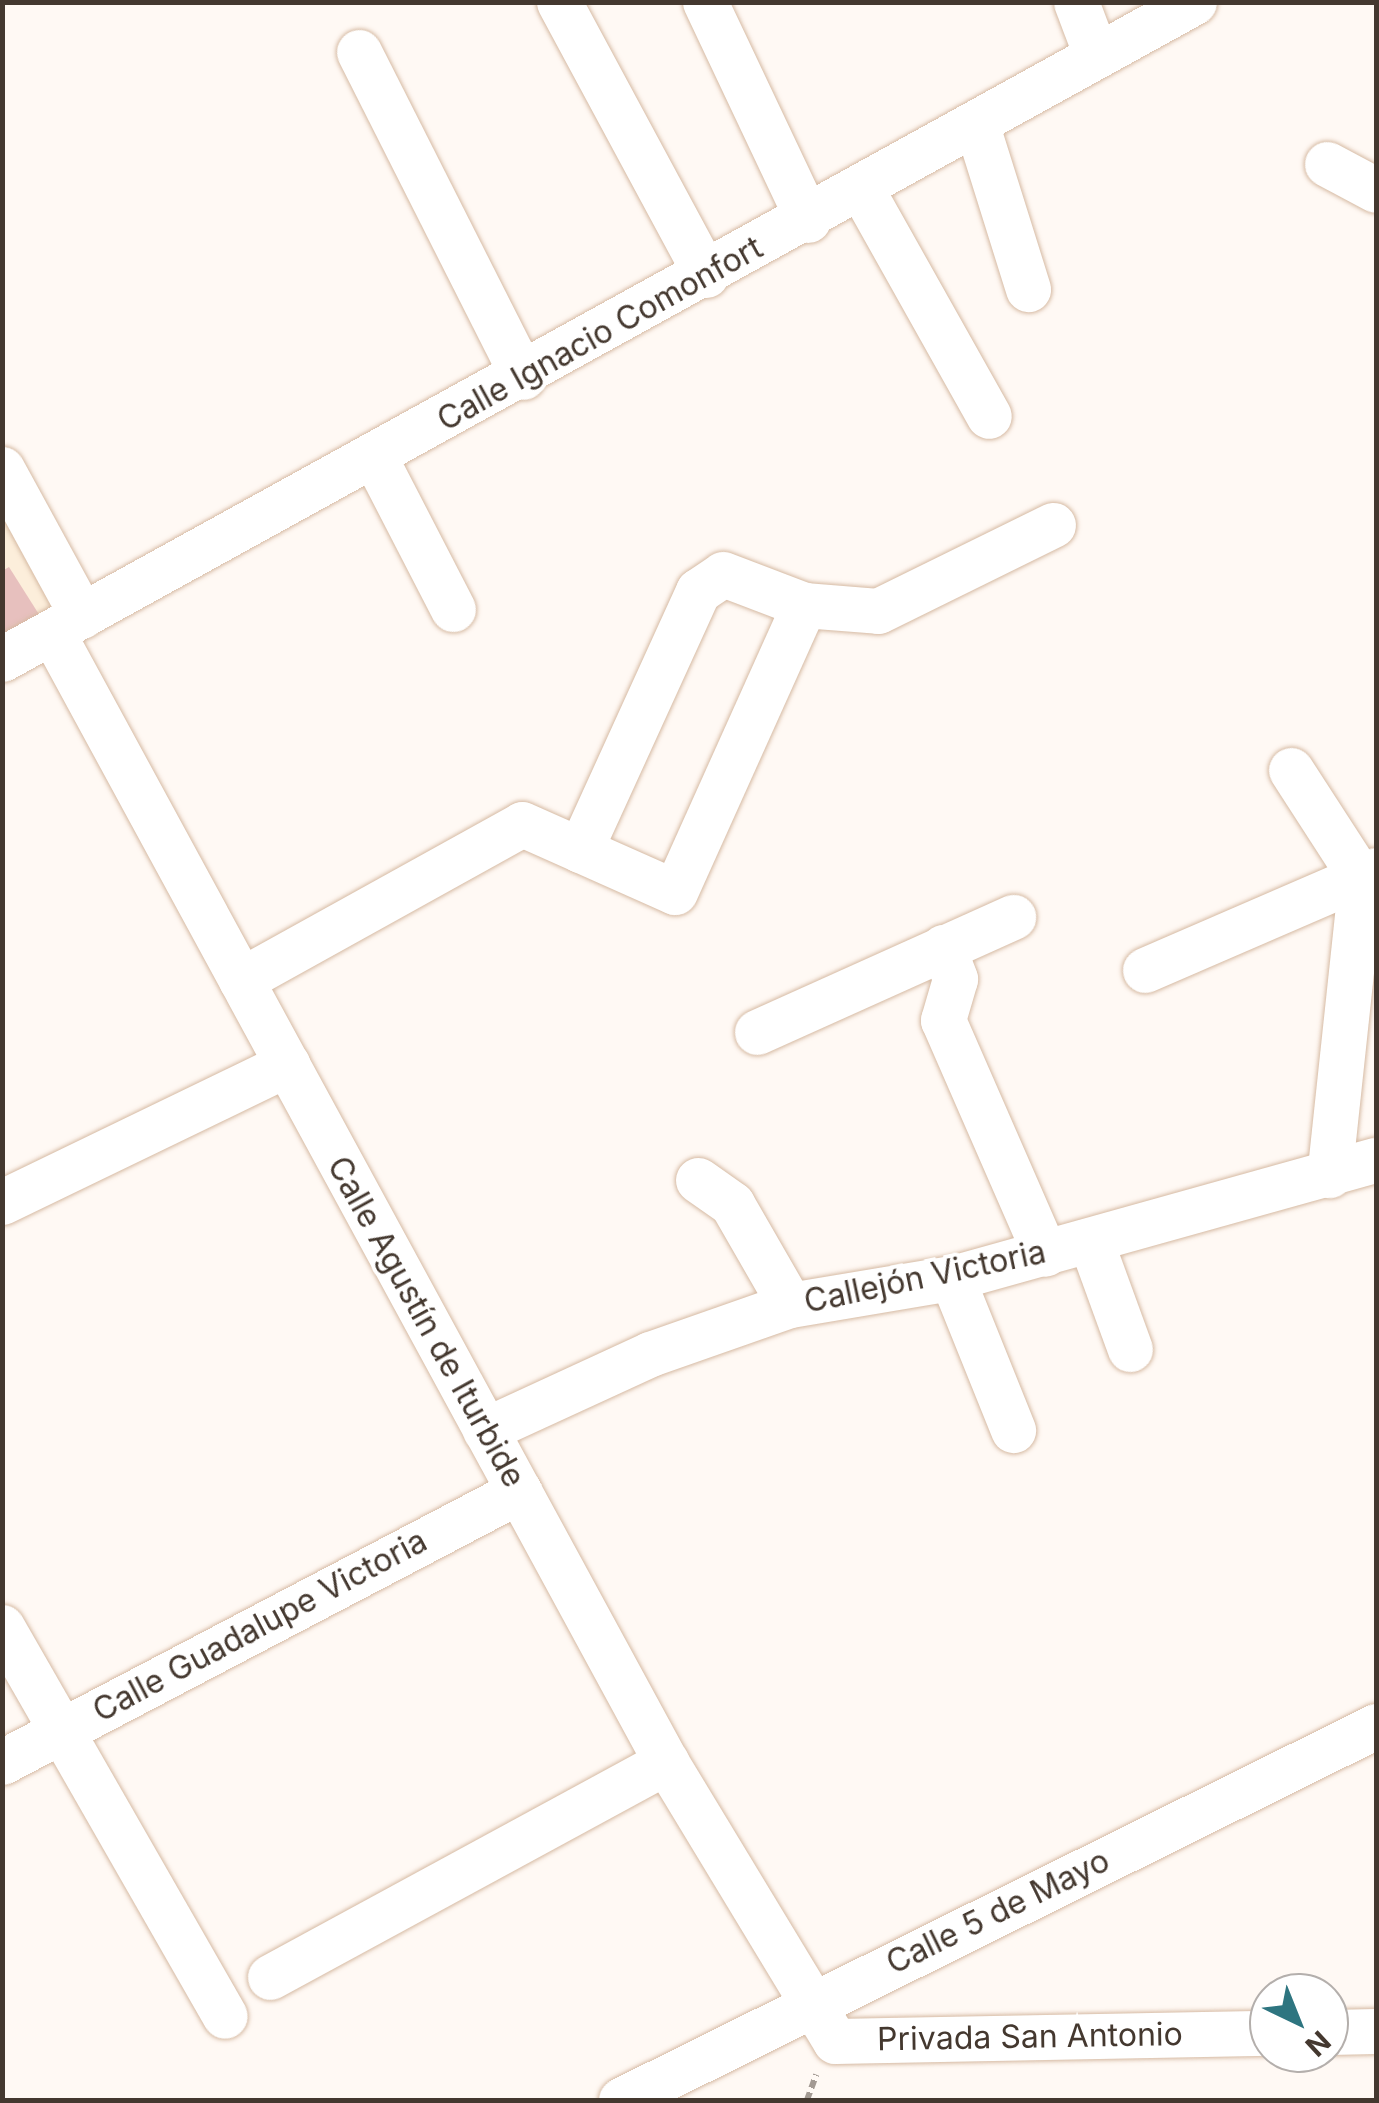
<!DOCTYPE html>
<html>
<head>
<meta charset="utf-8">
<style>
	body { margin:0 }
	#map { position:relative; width:1379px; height:2103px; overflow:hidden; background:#fff9f4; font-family:Inter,sans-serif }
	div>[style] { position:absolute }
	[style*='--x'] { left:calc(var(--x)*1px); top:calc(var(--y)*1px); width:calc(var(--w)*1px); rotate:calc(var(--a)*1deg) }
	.commercial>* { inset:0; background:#fceedb }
	.building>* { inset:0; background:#e7c0be }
	.path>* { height:6px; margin-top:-3px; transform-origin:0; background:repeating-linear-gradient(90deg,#a39a93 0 8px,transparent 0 13px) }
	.roads { filter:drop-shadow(0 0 2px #d6baa3) drop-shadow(0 0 2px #d6baa3) }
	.minor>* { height:45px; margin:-22.5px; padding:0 22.5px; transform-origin:22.5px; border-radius:22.5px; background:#fff }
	span { translate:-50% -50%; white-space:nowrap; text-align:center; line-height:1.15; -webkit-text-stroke:8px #fff; paint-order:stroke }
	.street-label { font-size:32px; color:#44382f }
	.frame { position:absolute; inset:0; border:5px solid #44382f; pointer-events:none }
	.north { position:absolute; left:1249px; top:1973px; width:100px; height:100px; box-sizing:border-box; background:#fff; border:2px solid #b4afac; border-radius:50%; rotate:137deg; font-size:28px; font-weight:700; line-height:40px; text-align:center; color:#44382f }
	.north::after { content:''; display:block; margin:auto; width:35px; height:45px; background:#2e7580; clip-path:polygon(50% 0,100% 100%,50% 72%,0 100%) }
</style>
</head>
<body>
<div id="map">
	<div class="commercial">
		<i style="clip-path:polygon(2px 508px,59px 611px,2px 643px)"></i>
	</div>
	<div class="building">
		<i style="clip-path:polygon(9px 567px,40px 616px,2px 635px,2px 571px)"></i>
	</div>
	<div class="path">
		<i style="--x:807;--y:2100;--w:27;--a:-70"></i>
	</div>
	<div class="roads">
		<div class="minor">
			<i style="--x:559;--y:2;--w:310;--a:61.7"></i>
			<i style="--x:705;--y:2;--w:241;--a:64.7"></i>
			<i style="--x:1076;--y:2;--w:57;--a:69.3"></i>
			<i style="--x:359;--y:52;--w:364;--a:63.2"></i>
			<i style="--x:977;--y:126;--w:171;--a:72.6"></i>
			<i style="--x:1327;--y:164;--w:55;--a:28"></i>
			<i style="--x:862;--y:190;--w:259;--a:60.7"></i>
			<i style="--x:375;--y:458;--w:170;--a:62.7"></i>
			<i style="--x:2;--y:469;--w:167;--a:61.4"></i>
			<i style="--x:52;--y:632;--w:1286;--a:61.48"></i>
			<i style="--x:666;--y:1762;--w:326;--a:58.8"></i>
			<i style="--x:835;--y:2041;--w:434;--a:-1.1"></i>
			<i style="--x:2;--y:659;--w:1361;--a:-28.86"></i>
			<i style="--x:1291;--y:770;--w:129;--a:57.1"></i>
			<i style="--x:1361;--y:878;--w:299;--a:96.1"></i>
			<i style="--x:580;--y:850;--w:285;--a:-65.5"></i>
			<i style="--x:698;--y:591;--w:30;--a:-34"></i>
			<i style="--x:723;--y:574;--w:87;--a:20.9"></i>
			<i style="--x:943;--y:947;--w:34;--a:69"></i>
			<i style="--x:955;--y:979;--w:43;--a:106.3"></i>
			<i style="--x:943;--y:1020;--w:255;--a:66.4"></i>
			<i style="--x:1145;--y:970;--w:252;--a:-23.4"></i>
			<i style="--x:241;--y:980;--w:321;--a:-29"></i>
			<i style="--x:522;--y:824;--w:167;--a:24"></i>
			<i style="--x:675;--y:892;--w:315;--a:-65.8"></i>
			<i style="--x:804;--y:605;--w:74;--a:4.6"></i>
			<i style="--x:878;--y:611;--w:195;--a:-26.2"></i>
			<i style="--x:757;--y:1032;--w:281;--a:-24.2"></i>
			<i style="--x:698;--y:1180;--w:42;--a:35.2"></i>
			<i style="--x:732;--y:1204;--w:116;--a:60.1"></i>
			<i style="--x:2;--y:1202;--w:317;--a:-25.8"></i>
			<i style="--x:1091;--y:1242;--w:114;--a:70"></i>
			<i style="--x:952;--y:1278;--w:164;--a:68.1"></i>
			<i style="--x:485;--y:1430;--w:182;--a:-24.7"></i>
			<i style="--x:650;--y:1354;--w:148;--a:-19.3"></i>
			<i style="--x:790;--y:1305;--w:164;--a:-9.5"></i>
			<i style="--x:952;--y:1278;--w:440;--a:-15.6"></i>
			<i style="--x:2;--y:1627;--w:448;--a:60.2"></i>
			<i style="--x:2;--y:1762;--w:584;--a:-27.66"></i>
			<i style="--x:270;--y:1977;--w:451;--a:-28.5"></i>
			<i style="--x:1329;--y:2032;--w:47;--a:-1.2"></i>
			<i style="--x:621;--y:2100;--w:843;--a:-26.35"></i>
		</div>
	</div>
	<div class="street-label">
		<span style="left:600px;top:334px;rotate:-29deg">Calle Ignacio Comonfort</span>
		<span style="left:925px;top:1277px;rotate:-12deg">Callejón Victoria</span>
		<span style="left:426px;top:1322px;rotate:61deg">Calle Agustín de Iturbide</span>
		<span style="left:260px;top:1626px;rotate:-28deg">Calle Guadalupe Victoria</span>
		<span style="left:998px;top:1912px;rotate:-26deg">Calle 5 de Mayo</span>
		<span style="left:1030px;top:2037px;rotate:-1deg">Privada San Antonio</span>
	</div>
	<div class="frame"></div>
	<div class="north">N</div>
</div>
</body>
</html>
